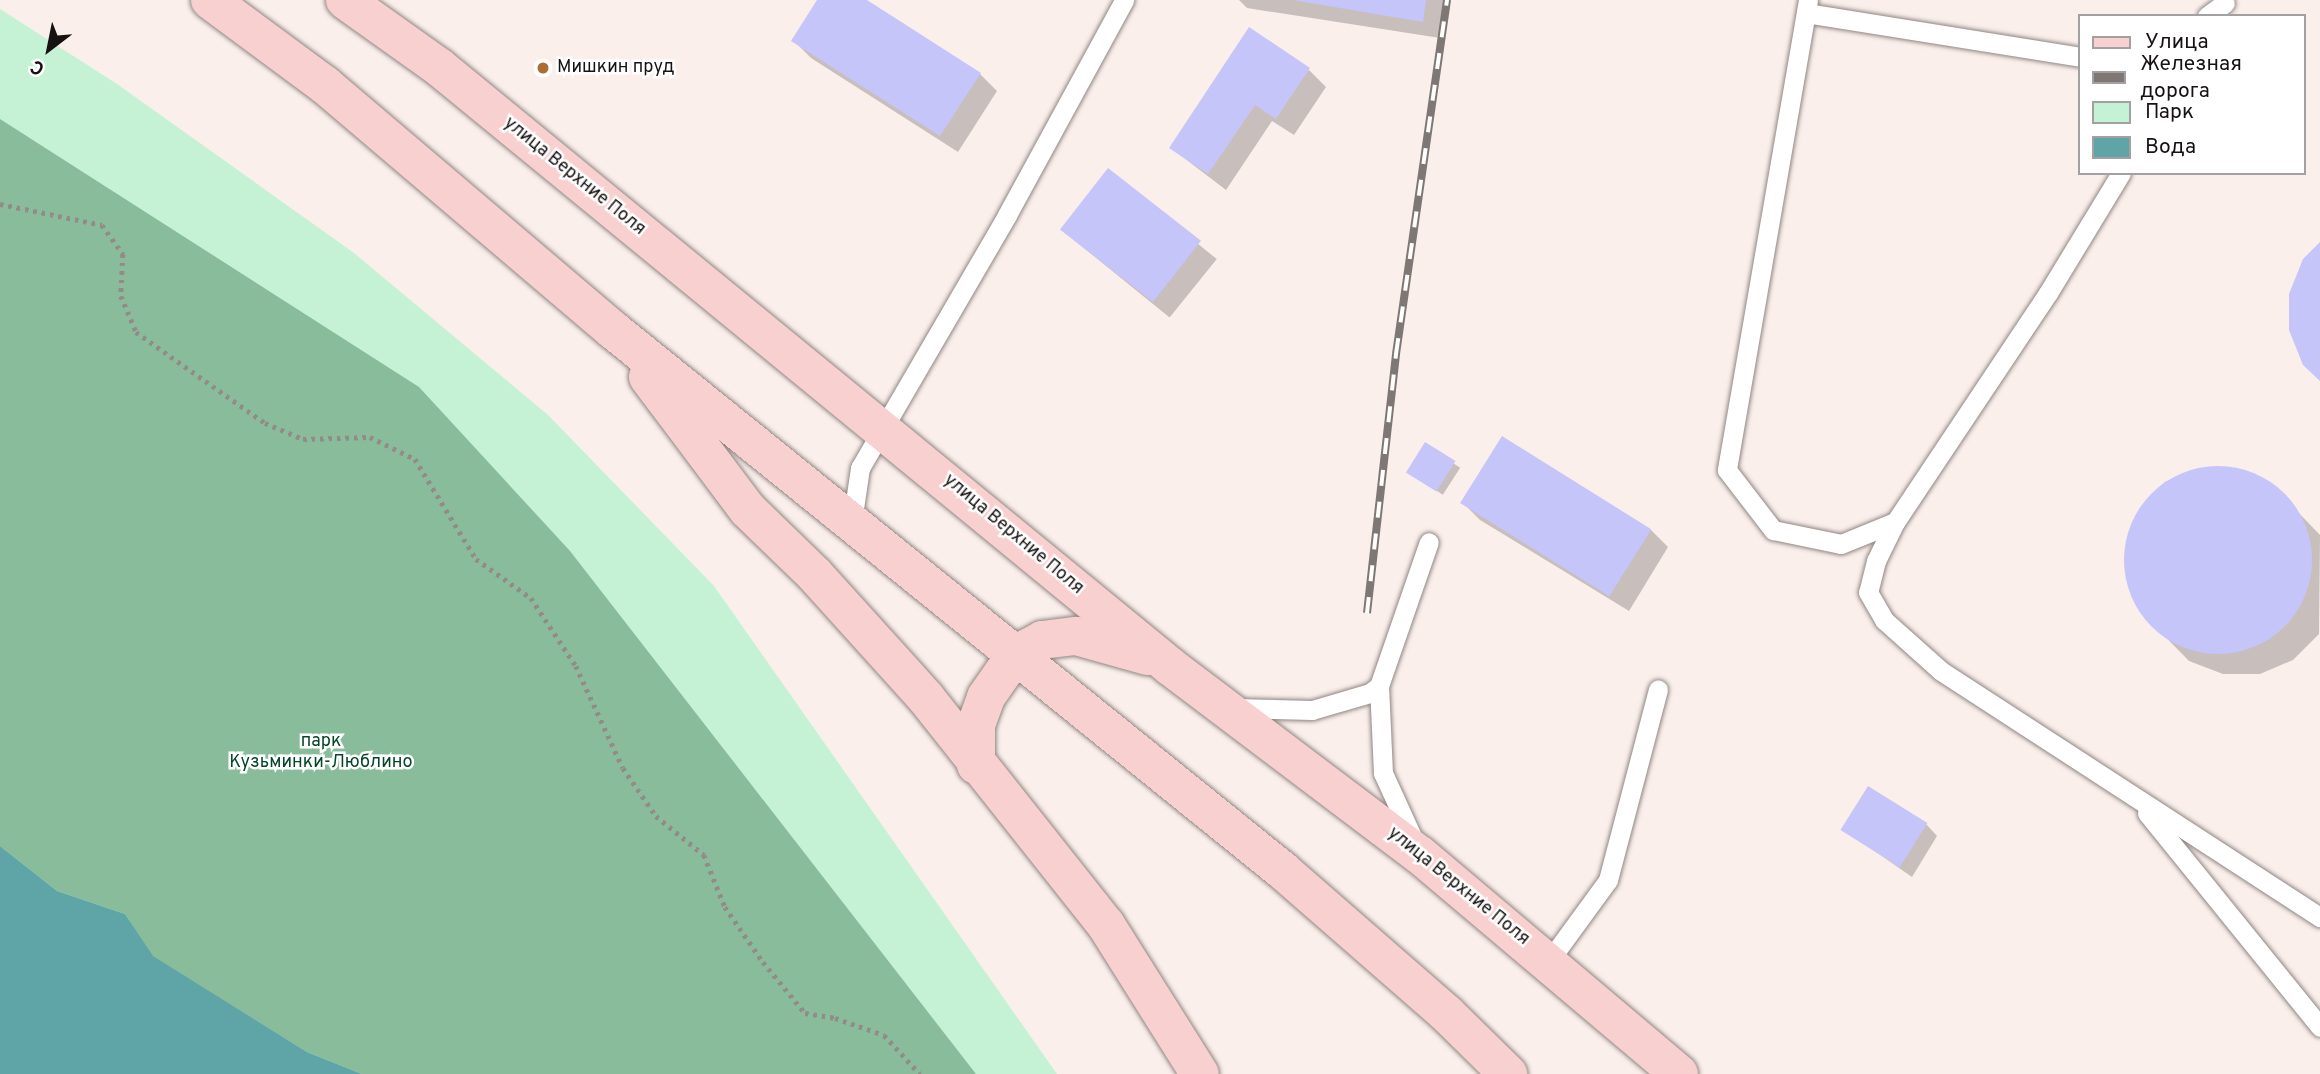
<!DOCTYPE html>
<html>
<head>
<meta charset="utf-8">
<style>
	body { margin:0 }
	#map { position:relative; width:2320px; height:1074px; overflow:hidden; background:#faefeb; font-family:Overpass,sans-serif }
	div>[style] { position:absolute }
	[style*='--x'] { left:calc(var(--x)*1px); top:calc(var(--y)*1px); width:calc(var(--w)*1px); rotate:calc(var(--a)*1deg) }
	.green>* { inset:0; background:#c5f2d4 }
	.forest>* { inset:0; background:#89bc9b }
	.water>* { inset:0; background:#5fa5a8 }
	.shadow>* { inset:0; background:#0003; transform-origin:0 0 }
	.building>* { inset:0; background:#c5c5f9; transform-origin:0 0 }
	.round { border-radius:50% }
	.path>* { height:4.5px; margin-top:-2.25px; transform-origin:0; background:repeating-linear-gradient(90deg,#938b88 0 3.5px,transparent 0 8.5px) }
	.roads { filter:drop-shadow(0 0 2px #908683) drop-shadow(0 0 2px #908683) }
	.lane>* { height:19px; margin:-9.5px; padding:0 9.5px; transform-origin:9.5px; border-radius:9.5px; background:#fff }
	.secondary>* { height:38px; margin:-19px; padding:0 19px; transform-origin:19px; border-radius:19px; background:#f9d0d0 }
	.rail>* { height:8px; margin-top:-4px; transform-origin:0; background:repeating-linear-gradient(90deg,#fff 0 16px,#7e7774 0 32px); box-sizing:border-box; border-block:2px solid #7e7774 }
	.dots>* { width:19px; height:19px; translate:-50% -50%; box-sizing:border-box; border:4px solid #fff; border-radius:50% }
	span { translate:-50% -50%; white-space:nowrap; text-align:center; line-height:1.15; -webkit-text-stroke:5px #fff; paint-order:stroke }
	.poi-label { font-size:18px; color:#161211 }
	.left { translate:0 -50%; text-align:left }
	.street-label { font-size:18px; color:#161211 }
	.park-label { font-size:18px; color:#064628 }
	.legend { position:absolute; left:2078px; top:14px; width:228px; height:161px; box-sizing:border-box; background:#fff; border:2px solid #a2a0a0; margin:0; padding:9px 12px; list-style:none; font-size:21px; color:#161211 }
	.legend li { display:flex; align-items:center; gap:14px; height:35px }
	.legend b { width:35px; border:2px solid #a2a0a0 }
	.north { position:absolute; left:14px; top:14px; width:70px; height:70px; -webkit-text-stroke:5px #fff; paint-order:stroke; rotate:212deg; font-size:19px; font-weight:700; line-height:28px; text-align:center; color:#161211 }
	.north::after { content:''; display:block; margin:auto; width:24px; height:32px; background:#161211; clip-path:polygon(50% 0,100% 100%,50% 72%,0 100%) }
</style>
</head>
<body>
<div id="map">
	<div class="green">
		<i style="clip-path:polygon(0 9px,117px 84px,354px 253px,548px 415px,714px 586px,1057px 1074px,0 1074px)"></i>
	</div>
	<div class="forest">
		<i style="clip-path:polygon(0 119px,419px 387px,570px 551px,976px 1074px,362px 1074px,307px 1052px,152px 956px,125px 914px,57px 891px,0 846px)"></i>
	</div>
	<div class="water">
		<i style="clip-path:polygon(0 846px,57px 891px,125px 914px,153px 956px,307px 1052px,362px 1074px,0 1074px)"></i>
	</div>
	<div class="shadow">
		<i style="clip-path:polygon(819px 0,864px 0,980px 74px,997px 91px,958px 152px,811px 58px,794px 41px)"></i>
		<i style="clip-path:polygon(1239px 0,1446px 0,1440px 38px,1247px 8px)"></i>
		<i style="clip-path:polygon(1309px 70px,1326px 87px,1294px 135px,1272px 121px,1226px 190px,1171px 148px)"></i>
		<i style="left:1108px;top:171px;width:140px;height:75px;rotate:39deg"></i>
		<i style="left:1425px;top:445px;width:42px;height:32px;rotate:33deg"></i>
		<i style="clip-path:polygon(2199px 468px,2235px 468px,2269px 482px,2320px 535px,2319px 634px,2293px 660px,2260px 674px,2223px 674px,2189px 661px,2141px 612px,2126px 578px,2126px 542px,2140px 508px,2165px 482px)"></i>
		<i style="clip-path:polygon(1463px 503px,1651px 530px,1668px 547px,1629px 611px,1480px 520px)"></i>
		<i style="clip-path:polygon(1926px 824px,1937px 836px,1912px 877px,1843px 829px)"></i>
	</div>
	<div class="building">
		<i style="clip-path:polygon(817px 0,867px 0,981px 73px,940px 136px,791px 41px)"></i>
		<i style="clip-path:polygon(1293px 0,1426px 0,1423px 22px)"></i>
		<i style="clip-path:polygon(1249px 27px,1310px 68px,1276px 119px,1255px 105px,1208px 174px,1169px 148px)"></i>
		<i style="left:1108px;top:168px;width:118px;height:78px;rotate:38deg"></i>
		<i style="clip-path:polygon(2320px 242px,2320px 381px,2303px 365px,2289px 330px,2289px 294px,2303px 259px)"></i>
		<i style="left:1502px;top:436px;width:176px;height:79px;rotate:32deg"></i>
		<i style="left:1425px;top:442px;width:36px;height:36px;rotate:32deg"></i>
		<i class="round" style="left:2124px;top:466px;width:188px;height:188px"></i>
		<i style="left:1868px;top:786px;width:70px;height:52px;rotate:32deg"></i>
	</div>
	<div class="path">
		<i style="--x:0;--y:204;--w:104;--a:11.6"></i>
		<i style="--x:102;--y:225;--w:36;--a:54"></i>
		<i style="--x:123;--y:254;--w:42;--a:92.7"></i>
		<i style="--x:121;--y:296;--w:39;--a:67"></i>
		<i style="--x:136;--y:332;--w:158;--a:35.2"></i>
		<i style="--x:265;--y:423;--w:41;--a:22.8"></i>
		<i style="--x:303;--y:439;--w:67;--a:-1.7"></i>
		<i style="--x:370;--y:437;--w:50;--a:26.1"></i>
		<i style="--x:415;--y:459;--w:117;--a:58.6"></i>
		<i style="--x:476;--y:559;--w:67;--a:35.3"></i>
		<i style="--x:531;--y:598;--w:82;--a:56.5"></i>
		<i style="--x:576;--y:666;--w:112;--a:65.3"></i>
		<i style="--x:623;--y:768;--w:58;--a:55.5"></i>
		<i style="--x:656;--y:816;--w:62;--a:39.1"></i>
		<i style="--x:704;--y:855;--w:56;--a:68"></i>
		<i style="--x:725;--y:907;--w:67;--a:55.4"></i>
		<i style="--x:763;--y:962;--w:66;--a:50.5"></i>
		<i style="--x:805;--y:1013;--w:30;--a:9"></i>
		<i style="--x:835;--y:1018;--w:52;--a:19.1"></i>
		<i style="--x:884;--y:1035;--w:53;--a:47.3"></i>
	</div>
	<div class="roads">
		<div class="lane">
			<i style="--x:1808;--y:0;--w:477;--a:99.8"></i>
			<i style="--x:1727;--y:470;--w:76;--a:52.5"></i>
			<i style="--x:1773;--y:530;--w:69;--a:11.6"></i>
			<i style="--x:1841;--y:544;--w:58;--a:-22.2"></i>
			<i style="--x:1806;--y:13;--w:278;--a:9.1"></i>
			<i style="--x:2207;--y:16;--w:22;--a:-36"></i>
			<i style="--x:2121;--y:173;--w:140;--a:121.3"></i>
			<i style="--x:2048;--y:293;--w:275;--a:123.7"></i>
			<i style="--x:1895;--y:522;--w:43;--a:116"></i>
			<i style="--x:1876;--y:561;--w:32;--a:104"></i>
			<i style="--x:1868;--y:592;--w:32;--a:60"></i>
			<i style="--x:1884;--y:620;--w:76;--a:41.8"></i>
			<i style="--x:1941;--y:671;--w:452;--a:33"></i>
			<i style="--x:852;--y:522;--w:55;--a:-81.6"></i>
			<i style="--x:860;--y:468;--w:293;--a:-59.8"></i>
			<i style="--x:1007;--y:215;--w:245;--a:-61.4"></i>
			<i style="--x:1235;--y:708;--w:77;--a:1.5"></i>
			<i style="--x:1312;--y:710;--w:60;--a:-16.3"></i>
			<i style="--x:1370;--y:693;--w:11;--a:-38"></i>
			<i style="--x:2147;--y:813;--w:275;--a:51"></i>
			<i style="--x:1414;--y:841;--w:75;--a:-114.5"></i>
			<i style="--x:1383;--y:773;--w:87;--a:-92.6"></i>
			<i style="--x:1379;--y:686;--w:152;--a:-70.9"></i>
			<i style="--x:1549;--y:961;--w:100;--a:-53.9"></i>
			<i style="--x:1608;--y:880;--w:197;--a:-75.3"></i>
		</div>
		<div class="secondary">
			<i style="--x:210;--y:0;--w:143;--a:36.5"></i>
			<i style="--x:325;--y:85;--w:378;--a:40.4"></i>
			<i style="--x:613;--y:330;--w:860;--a:38.91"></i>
			<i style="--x:1282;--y:870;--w:219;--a:41.1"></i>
			<i style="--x:1447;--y:1014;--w:86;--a:44.5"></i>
			<i style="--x:345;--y:0;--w:115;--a:35.5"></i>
			<i style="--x:439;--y:67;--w:946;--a:39.34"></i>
			<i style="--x:1171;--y:667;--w:312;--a:37.1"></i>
			<i style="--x:1420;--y:855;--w:339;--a:40.2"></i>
			<i style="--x:648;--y:377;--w:166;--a:53.1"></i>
			<i style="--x:748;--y:510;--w:93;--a:44.1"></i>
			<i style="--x:815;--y:575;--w:166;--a:47.9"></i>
			<i style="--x:926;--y:698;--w:290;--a:51.6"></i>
			<i style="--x:1106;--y:925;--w:176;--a:57.8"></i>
			<i style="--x:976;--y:765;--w:40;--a:-90"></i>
			<i style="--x:976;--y:725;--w:30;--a:-70"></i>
			<i style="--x:986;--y:697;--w:52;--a:-55.1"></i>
			<i style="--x:1016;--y:654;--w:30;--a:-28"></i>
			<i style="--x:1042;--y:640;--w:34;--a:-7"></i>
			<i style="--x:1076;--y:636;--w:74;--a:15.7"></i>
		</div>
	</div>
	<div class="rail">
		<i style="--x:1367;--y:613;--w:261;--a:-83.6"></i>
		<i style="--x:1396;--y:354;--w:358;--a:-81.8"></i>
	</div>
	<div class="dots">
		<i style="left:543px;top:68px;background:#ac6c34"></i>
	</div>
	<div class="poi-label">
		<span class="left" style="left:557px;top:68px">Мишкин пруд</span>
	</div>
	<div class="street-label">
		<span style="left:574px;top:177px;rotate:39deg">улица Верхние Поля</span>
		<span style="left:1013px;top:535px;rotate:40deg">улица Верхние Поля</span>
		<span style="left:1458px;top:887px;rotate:39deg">улица Верхние Поля</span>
	</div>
	<div class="park-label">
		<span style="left:321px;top:753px">парк<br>Кузьминки-Люблино</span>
	</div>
	<ul class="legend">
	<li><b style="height:9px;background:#f9d0d0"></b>Улица</li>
	<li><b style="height:9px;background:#7e7774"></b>Железная дорога</li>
	<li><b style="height:19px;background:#c5f2d4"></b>Парк</li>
	<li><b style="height:19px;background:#5fa5a8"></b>Вода</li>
	</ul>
	<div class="north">С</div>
</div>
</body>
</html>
